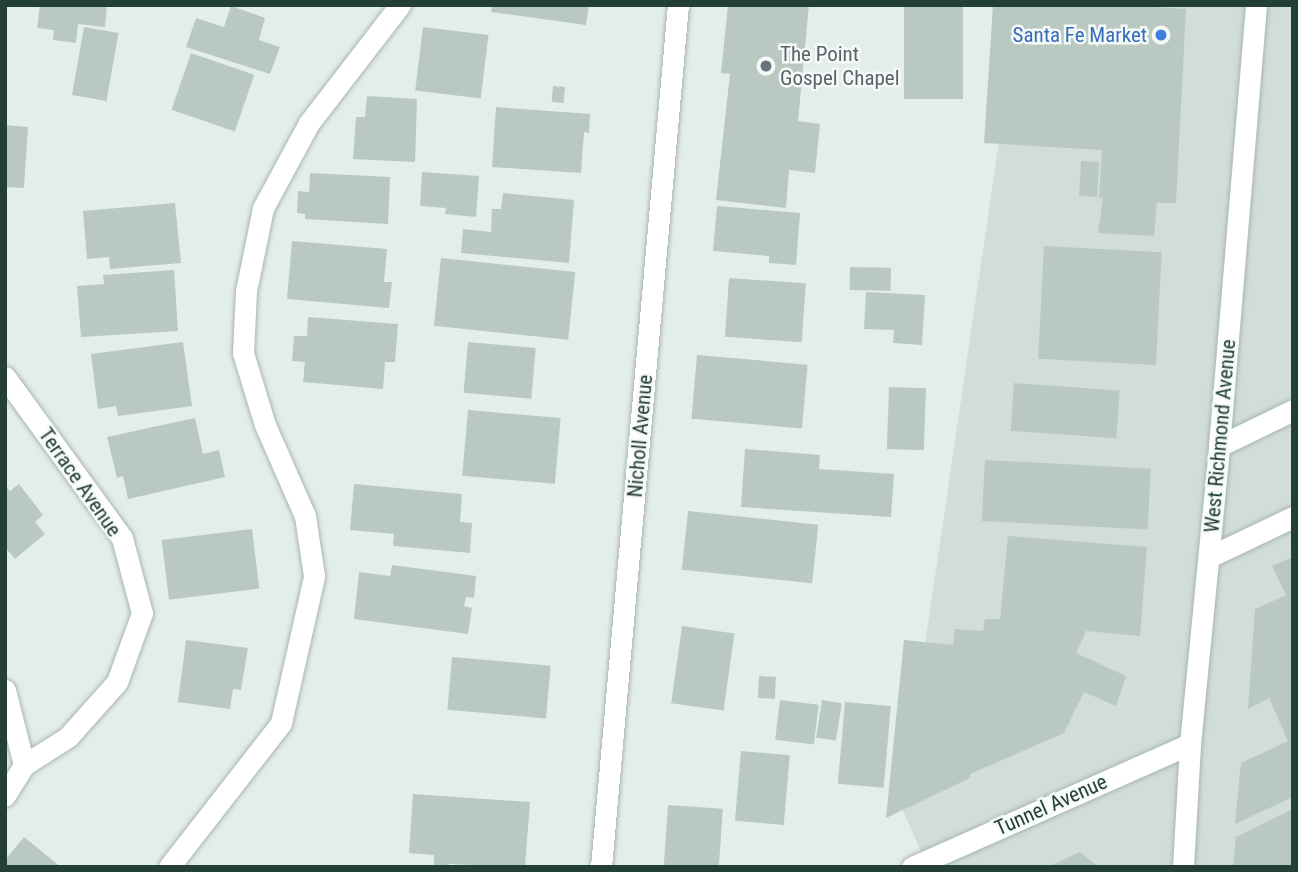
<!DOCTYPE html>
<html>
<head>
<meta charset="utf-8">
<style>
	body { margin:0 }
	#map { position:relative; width:1298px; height:872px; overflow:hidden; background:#e4eee9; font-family:"Roboto Condensed",sans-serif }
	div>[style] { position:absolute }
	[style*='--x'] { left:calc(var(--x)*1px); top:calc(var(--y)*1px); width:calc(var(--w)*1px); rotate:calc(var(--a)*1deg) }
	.built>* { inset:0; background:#d2ddd8 }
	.building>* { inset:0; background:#bac8c2; transform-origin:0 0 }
	.roads { filter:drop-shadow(0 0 2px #a7b6b0) drop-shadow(0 0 2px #a7b6b0) }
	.minor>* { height:21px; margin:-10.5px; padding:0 10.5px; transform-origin:10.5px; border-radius:10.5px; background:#fff }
	.dots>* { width:19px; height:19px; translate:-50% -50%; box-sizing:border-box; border:4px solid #f5faf7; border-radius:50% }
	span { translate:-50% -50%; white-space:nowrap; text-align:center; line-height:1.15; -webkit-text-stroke:5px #f5faf7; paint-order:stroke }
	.shop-label { font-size:21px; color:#366cbe }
	.right { translate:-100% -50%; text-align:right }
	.worship-label { font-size:21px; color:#5b616d }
	.left { translate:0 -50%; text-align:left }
	.street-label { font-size:21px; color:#243f38 }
	.frame { position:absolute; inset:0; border:7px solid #243f38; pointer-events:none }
</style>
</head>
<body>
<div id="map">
	<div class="built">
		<i style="clip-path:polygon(1019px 5px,1293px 5px,1293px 867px,928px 867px,899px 802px,927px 631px)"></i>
	</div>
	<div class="building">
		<i style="clip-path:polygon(40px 5px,107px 5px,105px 27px,78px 24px,76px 43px,53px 40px,54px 30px,37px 28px)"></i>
		<i style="clip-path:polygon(492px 5px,589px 5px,586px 25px,491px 12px)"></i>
		<i style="clip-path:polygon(728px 5px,809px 5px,798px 121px,820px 124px,815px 173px,789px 170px,786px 208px,716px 200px,730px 74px,721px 73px)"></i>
		<i style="left:904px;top:5px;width:59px;height:94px"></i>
		<i style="clip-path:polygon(993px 5px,1119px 5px,1186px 9px,1176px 203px,1157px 203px,1154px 236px,1098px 233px,1103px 198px,1099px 198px,1102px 150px,984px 143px)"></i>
		<i style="clip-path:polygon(231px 6px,265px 18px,259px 40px,280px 47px,270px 74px,186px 47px,196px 18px,224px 27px)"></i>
		<i style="left:84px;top:27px;width:35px;height:69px;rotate:10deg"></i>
		<i style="left:423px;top:27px;width:66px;height:64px;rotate:7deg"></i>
		<i style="left:191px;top:53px;width:67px;height:60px;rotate:19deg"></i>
		<i style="left:553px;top:86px;width:12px;height:16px;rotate:5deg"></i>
		<i style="clip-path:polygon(367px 96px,417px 99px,415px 162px,353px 159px,356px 117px,365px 117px)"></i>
		<i style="clip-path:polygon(496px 107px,590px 114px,589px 133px,584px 132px,581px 173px,492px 167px)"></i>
		<i style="clip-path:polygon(5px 125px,28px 127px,24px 188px,5px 187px)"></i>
		<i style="left:1081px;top:161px;width:18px;height:35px;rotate:3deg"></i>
		<i style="clip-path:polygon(422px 172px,479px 176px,476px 217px,445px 214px,446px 208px,420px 206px)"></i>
		<i style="clip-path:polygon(310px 173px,390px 177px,388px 224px,305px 219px,305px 214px,297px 213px,298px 191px,309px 192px)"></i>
		<i style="clip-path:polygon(503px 193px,574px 200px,569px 263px,461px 253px,463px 229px,491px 232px,492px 209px,501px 209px)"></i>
		<i style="clip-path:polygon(175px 203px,181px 263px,110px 269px,109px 257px,87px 259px,83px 211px)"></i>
		<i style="clip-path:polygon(717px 206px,800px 213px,796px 265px,769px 263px,769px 256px,713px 251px)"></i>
		<i style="clip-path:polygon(292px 241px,387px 249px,384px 282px,392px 282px,389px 308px,287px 299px)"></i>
		<i style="left:1044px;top:246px;width:118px;height:113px;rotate:3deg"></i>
		<i style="left:441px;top:258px;width:135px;height:68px;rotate:6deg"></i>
		<i style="left:850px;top:267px;width:41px;height:23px;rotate:1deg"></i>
		<i style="clip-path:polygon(174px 270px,178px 331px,81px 337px,77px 286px,104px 284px,103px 275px)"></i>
		<i style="left:729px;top:278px;width:77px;height:59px;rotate:4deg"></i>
		<i style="clip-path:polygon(866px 292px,925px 295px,922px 345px,893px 343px,894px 330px,864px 329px)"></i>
		<i style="clip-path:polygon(308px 317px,398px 324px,395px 362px,385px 362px,383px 389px,303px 382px,305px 362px,292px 361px,294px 336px,307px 336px)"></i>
		<i style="clip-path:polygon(183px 342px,192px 406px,118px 416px,116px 406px,98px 409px,91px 354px)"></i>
		<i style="left:468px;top:342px;width:68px;height:51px;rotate:5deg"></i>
		<i style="left:697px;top:355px;width:111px;height:64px;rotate:5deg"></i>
		<i style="left:1014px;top:383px;width:106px;height:48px;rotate:4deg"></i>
		<i style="left:889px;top:387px;width:37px;height:62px;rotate:2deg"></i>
		<i style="left:468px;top:410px;width:93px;height:66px;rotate:5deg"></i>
		<i style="clip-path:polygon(195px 418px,203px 454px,219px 450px,225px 477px,128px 499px,123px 476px,117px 478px,107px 437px)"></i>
		<i style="clip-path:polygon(745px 449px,820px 455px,819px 469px,894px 474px,891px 517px,741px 507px)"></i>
		<i style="left:985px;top:460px;width:166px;height:61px;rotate:3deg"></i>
		<i style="clip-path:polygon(19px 484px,43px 515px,35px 522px,45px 534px,15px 559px,5px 547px,5px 486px,10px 491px)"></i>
		<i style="clip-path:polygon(354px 484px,462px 494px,460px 522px,472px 523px,470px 553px,393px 546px,394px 534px,350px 530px)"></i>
		<i style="left:688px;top:511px;width:131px;height:59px;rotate:6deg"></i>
		<i style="left:252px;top:529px;width:60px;height:91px;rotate:83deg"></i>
		<i style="clip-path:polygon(1008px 536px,1147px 547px,1140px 636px,1086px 631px,1076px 653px,1126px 676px,1116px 706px,1084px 692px,1064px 733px,970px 774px,970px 778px,886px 818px,904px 640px,953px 645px,955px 629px,983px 631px,985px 619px,1000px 619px)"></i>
		<i style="clip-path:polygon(1293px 557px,1293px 797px,1235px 824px,1241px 763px,1288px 741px,1269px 698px,1248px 709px,1255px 609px,1286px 595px,1272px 566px)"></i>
		<i style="clip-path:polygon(392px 565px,476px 576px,474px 598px,466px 597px,464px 606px,472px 608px,468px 634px,354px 619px,359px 572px,390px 576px)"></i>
		<i style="left:682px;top:626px;width:53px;height:78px;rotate:8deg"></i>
		<i style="clip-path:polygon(186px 640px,248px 648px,241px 690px,233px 689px,230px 709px,178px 702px)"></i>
		<i style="left:452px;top:657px;width:99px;height:53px;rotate:5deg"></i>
		<i style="left:759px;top:676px;width:17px;height:22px;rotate:3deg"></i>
		<i style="left:780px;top:700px;width:39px;height:40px;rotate:7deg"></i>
		<i style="left:822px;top:700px;width:20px;height:38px;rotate:9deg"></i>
		<i style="left:845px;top:702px;width:46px;height:82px;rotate:5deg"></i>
		<i style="left:741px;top:751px;width:49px;height:70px;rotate:5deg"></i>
		<i style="clip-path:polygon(413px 794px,530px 802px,525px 867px,449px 864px,449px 867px,434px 867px,434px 855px,409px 853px)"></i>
		<i style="left:668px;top:805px;width:55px;height:62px;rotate:4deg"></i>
		<i style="clip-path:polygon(1293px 809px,1293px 867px,1233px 867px,1236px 837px)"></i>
		<i style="clip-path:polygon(24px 837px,61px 867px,5px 867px,5px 860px)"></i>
		<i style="clip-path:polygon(1080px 852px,1099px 867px,1048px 867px)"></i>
	</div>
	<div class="roads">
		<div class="minor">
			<i style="--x:5;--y:377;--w:199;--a:54"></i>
			<i style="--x:122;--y:538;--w:78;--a:75.1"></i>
			<i style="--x:142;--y:613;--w:73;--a:109.9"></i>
			<i style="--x:117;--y:682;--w:74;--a:131.7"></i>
			<i style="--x:68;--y:737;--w:52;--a:147.5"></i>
			<i style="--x:24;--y:765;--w:36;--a:122"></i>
			<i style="--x:1219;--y:446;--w:82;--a:-25.9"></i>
			<i style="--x:1209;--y:557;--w:93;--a:-25.5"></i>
			<i style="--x:5;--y:690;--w:77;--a:75.8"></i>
			<i style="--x:169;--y:867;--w:182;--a:-52.1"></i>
			<i style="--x:281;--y:723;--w:151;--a:-77.3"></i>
			<i style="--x:314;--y:576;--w:61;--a:-98.5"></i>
			<i style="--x:305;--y:516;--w:99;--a:-113.7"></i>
			<i style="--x:265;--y:425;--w:75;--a:-107"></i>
			<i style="--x:243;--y:353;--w:62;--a:-87.2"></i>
			<i style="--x:246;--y:291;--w:85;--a:-78.4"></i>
			<i style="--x:263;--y:208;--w:97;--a:-61.6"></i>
			<i style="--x:309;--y:123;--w:149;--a:-52.4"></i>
			<i style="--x:601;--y:867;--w:865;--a:-84.9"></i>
			<i style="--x:912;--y:867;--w:304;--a:-23.9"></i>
			<i style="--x:1183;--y:867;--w:123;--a:-86.7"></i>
			<i style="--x:1190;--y:744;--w:299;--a:-84.4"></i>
			<i style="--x:1219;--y:446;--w:443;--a:-85.2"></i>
		</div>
	</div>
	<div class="dots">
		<i style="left:1161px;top:35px;background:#3f7fe0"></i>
		<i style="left:766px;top:66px;background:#6b7280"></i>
	</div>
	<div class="shop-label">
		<span class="right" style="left:1147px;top:35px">Santa Fe Market</span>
	</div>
	<div class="worship-label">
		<span class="left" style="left:780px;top:66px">The Point<br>Gospel Chapel</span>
	</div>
	<div class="street-label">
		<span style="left:640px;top:436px;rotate:-85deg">Nicholl Avenue</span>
		<span style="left:1220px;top:436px;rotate:-85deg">West Richmond Avenue</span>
		<span style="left:80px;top:482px;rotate:55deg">Terrace Avenue</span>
		<span style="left:1051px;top:805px;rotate:-24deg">Tunnel Avenue</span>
	</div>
	<div class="frame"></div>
</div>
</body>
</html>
